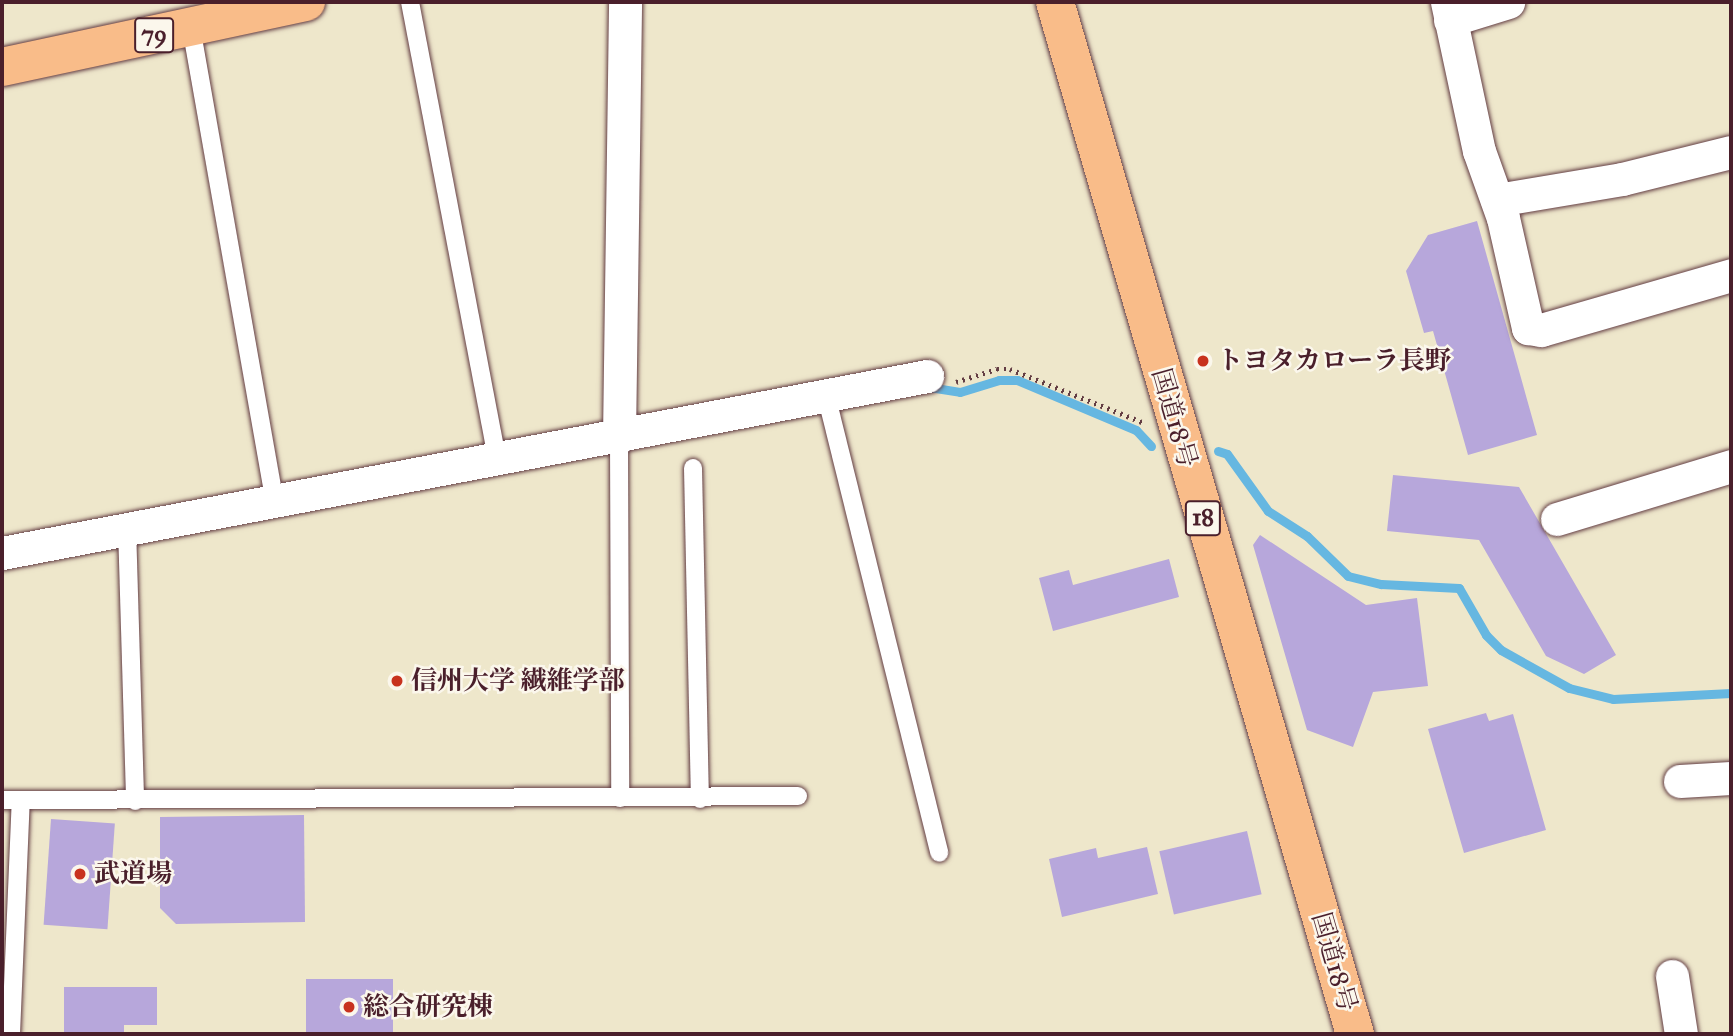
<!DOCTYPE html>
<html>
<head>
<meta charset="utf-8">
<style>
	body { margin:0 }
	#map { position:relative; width:1733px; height:1036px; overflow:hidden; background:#eee7cb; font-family:"IM FELL Great Primer","Noto Serif JP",serif }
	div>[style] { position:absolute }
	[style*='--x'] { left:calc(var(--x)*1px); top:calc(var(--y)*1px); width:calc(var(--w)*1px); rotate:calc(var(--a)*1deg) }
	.stream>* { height:9px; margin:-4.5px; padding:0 4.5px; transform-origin:4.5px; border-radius:4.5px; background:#66b7e1 }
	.building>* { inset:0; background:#b7a7db; transform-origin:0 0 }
	.path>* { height:4.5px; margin-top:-2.25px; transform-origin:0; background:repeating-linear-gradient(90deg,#633d43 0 2px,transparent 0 7px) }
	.roads { filter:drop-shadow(0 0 2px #633d43) drop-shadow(0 0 2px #633d43) }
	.service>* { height:18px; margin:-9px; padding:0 9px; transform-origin:9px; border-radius:9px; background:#fff }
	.minor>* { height:33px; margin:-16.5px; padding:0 16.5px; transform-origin:16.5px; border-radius:16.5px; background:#fff }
	.primary>* { height:38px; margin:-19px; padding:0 19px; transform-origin:19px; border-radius:19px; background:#f9bc89 }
	.trunk>* { height:38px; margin:-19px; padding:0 19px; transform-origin:19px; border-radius:19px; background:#f9bc89 }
	.dots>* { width:19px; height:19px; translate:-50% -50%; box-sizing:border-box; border:4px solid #fbf7ec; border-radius:50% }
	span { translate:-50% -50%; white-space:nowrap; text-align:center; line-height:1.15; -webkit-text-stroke:5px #fbf7ec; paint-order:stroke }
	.shield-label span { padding:2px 5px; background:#fbf7ec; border:2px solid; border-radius:5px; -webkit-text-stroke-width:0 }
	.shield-label { font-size:24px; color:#4a1f2b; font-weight:700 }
	.poi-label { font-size:26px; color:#4a1f2b; font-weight:700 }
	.left { translate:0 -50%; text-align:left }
	.street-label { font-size:26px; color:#4a1f2b }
	.frame { position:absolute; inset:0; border:4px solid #4a1f2b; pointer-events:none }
</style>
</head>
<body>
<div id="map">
	<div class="stream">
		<i style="--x:929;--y:387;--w:31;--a:9"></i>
		<i style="--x:960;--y:392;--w:41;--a:-17.1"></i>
		<i style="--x:999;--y:380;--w:18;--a:0"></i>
		<i style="--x:1017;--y:380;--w:129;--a:22.8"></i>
		<i style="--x:1136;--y:430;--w:22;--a:47"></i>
		<i style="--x:1218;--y:451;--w:9;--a:18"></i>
		<i style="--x:1227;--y:454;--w:70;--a:54.3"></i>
		<i style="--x:1268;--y:511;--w:46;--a:32.7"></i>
		<i style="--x:1307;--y:536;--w:57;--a:44.3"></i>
		<i style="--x:1348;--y:576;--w:34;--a:14"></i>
		<i style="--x:1381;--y:584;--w:78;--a:2.9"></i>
		<i style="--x:1459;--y:588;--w:54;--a:60.1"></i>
		<i style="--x:1486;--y:635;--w:21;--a:45"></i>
		<i style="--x:1501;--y:650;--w:78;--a:29.2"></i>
		<i style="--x:1569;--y:688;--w:45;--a:14"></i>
		<i style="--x:1613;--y:699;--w:118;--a:-2.9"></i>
	</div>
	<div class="building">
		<i style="clip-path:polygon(1477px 221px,1537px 435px,1468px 455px,1433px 331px,1424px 333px,1406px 271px,1428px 235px)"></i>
		<i style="clip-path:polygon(1393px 475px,1519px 487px,1616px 655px,1584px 674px,1546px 656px,1479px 540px,1387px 531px)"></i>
		<i style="clip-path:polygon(1260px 535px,1366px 605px,1417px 598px,1428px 686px,1373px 692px,1353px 747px,1307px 730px,1253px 545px)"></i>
		<i style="clip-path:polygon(1169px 559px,1179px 597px,1053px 631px,1039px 578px,1069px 570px,1073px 585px)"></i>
		<i style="clip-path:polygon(1486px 713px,1489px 721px,1513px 714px,1546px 830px,1464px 853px,1428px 729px)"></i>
		<i style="clip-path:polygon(304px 815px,305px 922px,176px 924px,160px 908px,160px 817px)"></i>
		<i style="left:51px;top:819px;width:64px;height:106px;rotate:4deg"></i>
		<i style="left:1247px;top:831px;width:65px;height:90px;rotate:77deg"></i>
		<i style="clip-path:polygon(1147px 847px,1158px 894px,1062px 917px,1049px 859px,1096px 848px,1098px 858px)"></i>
		<i style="left:306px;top:979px;width:87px;height:55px"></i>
		<i style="clip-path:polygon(64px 987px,157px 987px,157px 1025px,124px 1025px,124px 1034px,64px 1034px)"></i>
	</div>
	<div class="path">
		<i style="--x:956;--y:382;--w:43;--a:-17.6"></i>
		<i style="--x:997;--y:369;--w:13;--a:0"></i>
		<i style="--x:1010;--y:369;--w:144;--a:21.9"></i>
	</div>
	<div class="roads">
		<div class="service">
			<i style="--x:410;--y:2;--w:465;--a:79.2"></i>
			<i style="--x:191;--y:27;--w:481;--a:80"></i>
			<i style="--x:830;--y:411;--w:455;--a:76.1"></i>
			<i style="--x:619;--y:437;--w:361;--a:89.8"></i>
			<i style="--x:693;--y:468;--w:331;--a:88.8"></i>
			<i style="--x:127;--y:527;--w:274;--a:88.3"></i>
			<i style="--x:2;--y:800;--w:19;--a:0"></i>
			<i style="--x:11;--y:1034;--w:234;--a:-87.6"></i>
			<i style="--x:21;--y:800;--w:777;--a:-0.29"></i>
		</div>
		<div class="minor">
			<i style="--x:1447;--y:2;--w:152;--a:77.9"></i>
			<i style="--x:1479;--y:151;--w:71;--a:70.3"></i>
			<i style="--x:1503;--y:218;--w:113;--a:77.2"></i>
			<i style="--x:1528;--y:328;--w:13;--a:9"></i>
			<i style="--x:1541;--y:330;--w:198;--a:-16.1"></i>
			<i style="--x:1450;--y:20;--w:61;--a:-17.2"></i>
			<i style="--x:1497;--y:200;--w:127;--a:-9.5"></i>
			<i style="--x:1622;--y:179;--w:112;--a:-13.9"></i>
			<i style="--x:619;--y:437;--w:435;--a:-89.2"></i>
			<i style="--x:1557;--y:519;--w:182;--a:-16.9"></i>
			<i style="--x:2;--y:553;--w:942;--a:-10.83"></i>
			<i style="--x:1680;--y:781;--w:51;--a:-3.4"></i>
			<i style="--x:1672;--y:976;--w:59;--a:81.2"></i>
		</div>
		<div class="primary">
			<i style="--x:2;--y:67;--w:311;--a:-12.1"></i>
		</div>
		<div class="trunk">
			<i style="--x:1055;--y:2;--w:1075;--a:73.79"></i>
		</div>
	</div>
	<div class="dots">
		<i style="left:1203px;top:361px;background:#c8321e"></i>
		<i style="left:397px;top:681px;background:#c8321e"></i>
		<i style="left:80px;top:874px;background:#c8321e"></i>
		<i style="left:349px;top:1007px;background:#c8321e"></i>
	</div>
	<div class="shield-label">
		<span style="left:154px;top:35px">79</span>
		<span style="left:1203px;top:518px">18</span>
	</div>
	<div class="poi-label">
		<span class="left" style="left:1217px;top:361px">トヨタカローラ長野</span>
		<span class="left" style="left:411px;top:681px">信州大学 繊維学部</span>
		<span class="left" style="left:94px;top:874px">武道場</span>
		<span class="left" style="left:363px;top:1007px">総合研究棟</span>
	</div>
	<div class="street-label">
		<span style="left:1174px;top:418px;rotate:74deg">国道18号</span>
		<span style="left:1334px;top:962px;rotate:74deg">国道18号</span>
	</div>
	<div class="frame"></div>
</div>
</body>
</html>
